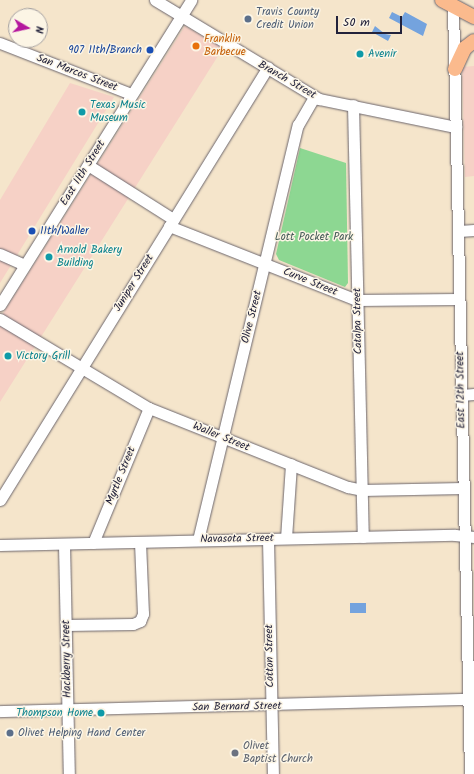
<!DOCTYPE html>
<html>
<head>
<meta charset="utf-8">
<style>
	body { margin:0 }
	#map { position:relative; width:474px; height:774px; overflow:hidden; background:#f5e5cb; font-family:Kalam,sans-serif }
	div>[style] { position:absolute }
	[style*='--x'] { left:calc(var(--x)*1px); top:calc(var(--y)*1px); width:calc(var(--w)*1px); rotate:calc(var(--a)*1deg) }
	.built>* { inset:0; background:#f6d1c6 }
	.green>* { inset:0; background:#8dd792 }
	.water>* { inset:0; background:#74a3de; transform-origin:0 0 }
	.roads { filter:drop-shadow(0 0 1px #6c666d) drop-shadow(0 0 1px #6c666d) }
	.minor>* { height:11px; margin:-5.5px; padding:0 5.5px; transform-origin:5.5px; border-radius:5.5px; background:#fff }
	.major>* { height:14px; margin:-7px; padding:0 7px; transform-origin:7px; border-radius:7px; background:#fbba8d }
	.dots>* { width:11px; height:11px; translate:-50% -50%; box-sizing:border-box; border:2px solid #fcf5e5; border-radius:50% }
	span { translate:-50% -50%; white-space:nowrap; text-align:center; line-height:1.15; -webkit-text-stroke:3px #fcf5e5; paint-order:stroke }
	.service-label { font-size:11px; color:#4e5e75 }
	.left { translate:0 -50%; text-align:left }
	.food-label { font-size:11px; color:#c56008 }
	.transit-label { font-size:11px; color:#164399 }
	.right { translate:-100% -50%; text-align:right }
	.culture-label { font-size:11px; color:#0d838f }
	.street-label { font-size:11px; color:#22223b }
	.park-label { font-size:11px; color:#425855 }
	.worship-label { font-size:11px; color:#5b616d }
	.north { position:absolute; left:8px; top:8px; width:40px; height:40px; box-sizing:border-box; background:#fcf5e5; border:1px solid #a5a1a1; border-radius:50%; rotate:99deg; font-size:11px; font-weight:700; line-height:16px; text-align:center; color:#22223b }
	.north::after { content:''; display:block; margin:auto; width:14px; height:18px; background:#b5179e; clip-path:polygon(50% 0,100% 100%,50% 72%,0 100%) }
	.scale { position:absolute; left:336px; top:16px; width:66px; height:18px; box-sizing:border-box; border:2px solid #22223b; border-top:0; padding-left:5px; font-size:12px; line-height:14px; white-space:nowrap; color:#22223b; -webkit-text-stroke:3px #fcf5e5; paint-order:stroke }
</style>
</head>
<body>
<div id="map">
	<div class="built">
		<i style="clip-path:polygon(185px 26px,223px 48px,0 402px,0 318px)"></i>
		<i style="clip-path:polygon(474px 66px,474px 176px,465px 177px,462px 67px)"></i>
		<i style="clip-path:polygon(70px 83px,114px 97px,0 283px,0 200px)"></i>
	</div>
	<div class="green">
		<i style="clip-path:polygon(300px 148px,346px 163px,348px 283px,345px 287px,279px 260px,276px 254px)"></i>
	</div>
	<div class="water">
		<i style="clip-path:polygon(392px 12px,402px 17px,405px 12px,427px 24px,423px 36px,389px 18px)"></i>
		<i style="clip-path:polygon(375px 26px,385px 34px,391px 35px,388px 41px,372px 32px)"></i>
		<i style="left:350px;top:603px;width:16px;height:10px"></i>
	</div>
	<div class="roads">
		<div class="minor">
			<i style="--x:155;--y:0;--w:192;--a:31.1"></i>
			<i style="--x:319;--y:99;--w:140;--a:11.6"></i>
			<i style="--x:453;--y:6;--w:768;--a:88.73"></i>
			<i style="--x:0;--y:43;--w:141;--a:21.3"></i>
			<i style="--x:353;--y:105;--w:432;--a:88.7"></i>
			<i style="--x:88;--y:165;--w:101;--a:32.4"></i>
			<i style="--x:169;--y:226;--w:202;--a:21.5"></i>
			<i style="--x:357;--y:300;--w:101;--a:-0.6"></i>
			<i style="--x:459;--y:231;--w:15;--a:-4"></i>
			<i style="--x:0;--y:254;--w:27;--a:24"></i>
			<i style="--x:0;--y:305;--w:360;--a:-57.9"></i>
			<i style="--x:0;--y:319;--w:174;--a:30.9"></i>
			<i style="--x:149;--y:408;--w:214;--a:21.7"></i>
			<i style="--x:348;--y:487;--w:14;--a:12"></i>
			<i style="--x:362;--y:490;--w:101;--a:-1.1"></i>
			<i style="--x:461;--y:395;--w:13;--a:-4"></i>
			<i style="--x:0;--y:500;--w:509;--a:-58.25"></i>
			<i style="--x:286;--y:538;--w:74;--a:-86.1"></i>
			<i style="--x:268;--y:539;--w:235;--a:88.8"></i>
			<i style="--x:198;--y:540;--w:427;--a:-76.5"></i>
			<i style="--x:298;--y:125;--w:32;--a:-60"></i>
			<i style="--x:93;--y:543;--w:146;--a:-67.5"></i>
			<i style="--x:64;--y:544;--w:230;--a:88.8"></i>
			<i style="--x:0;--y:545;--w:455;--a:-1.3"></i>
			<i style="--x:455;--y:535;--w:19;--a:6"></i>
			<i style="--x:66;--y:625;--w:67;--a:-0.9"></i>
			<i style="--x:133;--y:624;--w:8;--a:-23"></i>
			<i style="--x:140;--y:621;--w:8;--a:-67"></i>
			<i style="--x:143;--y:614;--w:72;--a:-92.4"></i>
			<i style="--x:0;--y:711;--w:474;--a:-1.5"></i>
		</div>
		<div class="major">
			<i style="--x:442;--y:0;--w:36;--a:28"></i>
			<i style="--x:455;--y:69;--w:23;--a:-65"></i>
			<i style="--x:465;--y:48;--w:11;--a:-38"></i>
		</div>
	</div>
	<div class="dots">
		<i style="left:248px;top:19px;background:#5c6f8a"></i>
		<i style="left:196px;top:46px;background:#e8710a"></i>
		<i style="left:150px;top:50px;background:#1a4fb4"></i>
		<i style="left:360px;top:54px;background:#0f9aa8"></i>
		<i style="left:82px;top:112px;background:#0f9aa8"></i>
		<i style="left:32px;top:231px;background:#1a4fb4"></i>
		<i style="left:49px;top:257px;background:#0f9aa8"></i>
		<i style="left:8px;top:356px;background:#0f9aa8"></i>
		<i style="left:101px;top:713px;background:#0f9aa8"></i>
		<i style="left:10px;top:733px;background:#5c6f8a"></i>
		<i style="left:235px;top:753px;background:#6b7280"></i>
	</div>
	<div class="service-label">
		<span class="left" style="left:256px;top:19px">Travis County<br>Credit Union</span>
		<span class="left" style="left:18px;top:733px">Olivet Helping Hand Center</span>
	</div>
	<div class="food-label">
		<span class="left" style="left:204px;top:46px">Franklin<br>Barbecue</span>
	</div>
	<div class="transit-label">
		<span class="right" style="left:142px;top:50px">907 11th/Branch</span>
		<span class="left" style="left:40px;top:231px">11th/Waller</span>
	</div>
	<div class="culture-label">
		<span class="left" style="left:368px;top:54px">Avenir</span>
		<span class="left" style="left:90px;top:112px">Texas Music<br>Museum</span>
		<span class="left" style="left:57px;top:257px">Arnold Bakery<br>Building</span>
		<span class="left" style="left:16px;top:356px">Victory Grill</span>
		<span class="right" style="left:93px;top:713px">Thompson Home</span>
	</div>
	<div class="street-label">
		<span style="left:77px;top:73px;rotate:21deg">San Marcos Street</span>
		<span style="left:287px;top:80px;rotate:30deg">Branch Street</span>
		<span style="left:83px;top:173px;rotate:-58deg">East 11th Street</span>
		<span style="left:310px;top:282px;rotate:22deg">Curve Street</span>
		<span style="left:134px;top:283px;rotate:-58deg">Juniper Street</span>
		<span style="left:252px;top:317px;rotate:-76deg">Olive Street</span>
		<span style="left:358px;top:321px;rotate:-91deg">Catalpa Street</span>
		<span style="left:461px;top:390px;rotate:-91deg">East 12th Street</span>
		<span style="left:221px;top:437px;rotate:22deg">Waller Street</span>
		<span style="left:121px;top:476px;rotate:-68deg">Myrtle Street</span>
		<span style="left:237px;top:539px;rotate:-1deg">Navasota Street</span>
		<span style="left:270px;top:656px;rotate:-91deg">Cotton Street</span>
		<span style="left:67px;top:659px;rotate:-91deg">Hackberry Street</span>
		<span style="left:237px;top:707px;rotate:-1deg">San Bernard Street</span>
	</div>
	<div class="park-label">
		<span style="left:314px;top:237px">Lott Pocket Park</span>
	</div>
	<div class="worship-label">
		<span class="left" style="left:243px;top:753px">Olivet<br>Baptist Church</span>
	</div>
	<div class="north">N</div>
	<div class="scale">50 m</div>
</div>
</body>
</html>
